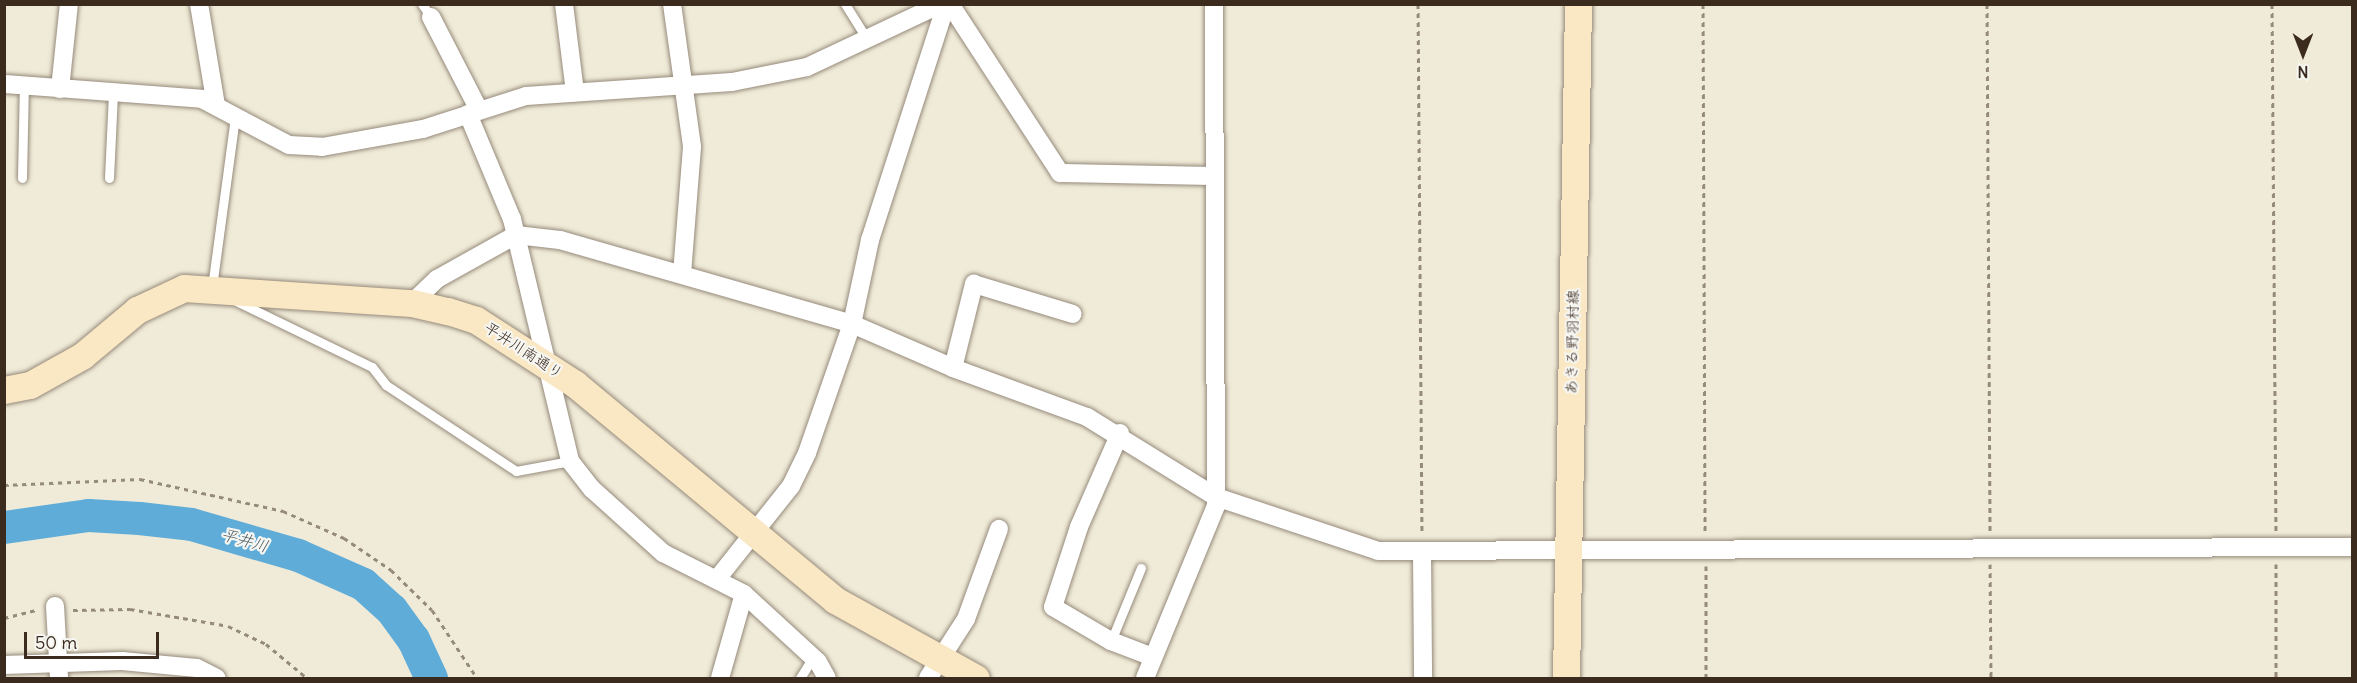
<!DOCTYPE html>
<html>
<head>
<meta charset="utf-8">
<style>
	body { margin:0 }
	#map { position:relative; width:2357px; height:683px; overflow:hidden; background:#f0ebd8; font-family:Delius,"Klee One",sans-serif }
	div>[style] { position:absolute }
	[style*='--x'] { left:calc(var(--x)*1px); top:calc(var(--y)*1px); width:calc(var(--w)*1px); rotate:calc(var(--a)*1deg) }
	.river>* { height:33px; margin:-16.5px; padding:0 16.5px; transform-origin:16.5px; border-radius:16.5px; background:#5facd8 }
	.path>* { height:3px; margin-top:-1.5px; transform-origin:0; background:repeating-linear-gradient(90deg,#968a7b 0 4.5px,transparent 0 9px) }
	.roads { filter:drop-shadow(0 0 2px #968a7b) drop-shadow(0 0 2px #968a7b) }
	.lane>* { height:9px; margin:-4.5px; padding:0 4.5px; transform-origin:4.5px; border-radius:4.5px; background:#fff }
	.street>* { height:18px; margin:-9px; padding:0 9px; transform-origin:9px; border-radius:9px; background:#fff }
	.secondary>* { height:27px; margin:-13.5px; padding:0 13.5px; transform-origin:13.5px; border-radius:13.5px; background:#fae7c3 }
	span { translate:-50% -50%; white-space:nowrap; text-align:center; line-height:1.15; -webkit-text-stroke:4.5px #f6f6f2; paint-order:stroke }
	.street-label { font-size:15px; color:#3b2a1e }
	.water-label { font-size:16px; color:#48585f; font-style:italic }
	.frame { position:absolute; inset:0; border:6px solid #3b2a1e; pointer-events:none }
	.north { position:absolute; left:2273px; top:24px; width:60px; height:60px; -webkit-text-stroke:4px #f6f6f2; paint-order:stroke; rotate:180deg; font-size:16px; font-weight:700; line-height:24px; text-align:center; color:#3b2a1e }
	.north::after { content:''; display:block; margin:auto; width:21px; height:27px; background:#3b2a1e; clip-path:polygon(50% 0,100% 100%,50% 72%,0 100%) }
	.scale { position:absolute; left:24px; top:632px; width:135px; height:27px; box-sizing:border-box; border:3px solid #3b2a1e; border-top:0; padding-left:8px; font-size:18px; line-height:21px; white-space:nowrap; color:#3b2a1e; -webkit-text-stroke:4px #f6f6f2; paint-order:stroke }
</style>
</head>
<body>
<div id="map">
	<div class="river">
		<i style="--x:4;--y:527;--w:85;--a:-8.1"></i>
		<i style="--x:88;--y:515;--w:51;--a:3.4"></i>
		<i style="--x:139;--y:518;--w:52;--a:6.6"></i>
		<i style="--x:191;--y:524;--w:111;--a:16.2"></i>
		<i style="--x:298;--y:555;--w:71;--a:24"></i>
		<i style="--x:363;--y:584;--w:38;--a:42"></i>
		<i style="--x:391;--y:609;--w:37;--a:54"></i>
		<i style="--x:413;--y:639;--w:43;--a:65.2"></i>
	</div>
	<div class="path">
		<i style="--x:1418;--y:4;--w:530;--a:89.57"></i>
		<i style="--x:1703;--y:4;--w:529;--a:89.78"></i>
		<i style="--x:1987;--y:4;--w:527;--a:89.67"></i>
		<i style="--x:2272;--y:4;--w:527;--a:89.57"></i>
		<i style="--x:4;--y:485;--w:136;--a:-2.5"></i>
		<i style="--x:140;--y:479;--w:147;--a:12.6"></i>
		<i style="--x:283;--y:511;--w:67;--a:23.9"></i>
		<i style="--x:344;--y:538;--w:57;--a:34.2"></i>
		<i style="--x:391;--y:570;--w:57;--a:44.3"></i>
		<i style="--x:432;--y:610;--w:82;--a:56.5"></i>
		<i style="--x:1990;--y:564;--w:114;--a:89.5"></i>
		<i style="--x:2276;--y:564;--w:114;--a:90"></i>
		<i style="--x:1706;--y:566;--w:112;--a:90"></i>
		<i style="--x:73;--y:610;--w:57;--a:-1"></i>
		<i style="--x:130;--y:609;--w:99;--a:9.8"></i>
		<i style="--x:228;--y:626;--w:42;--a:25.3"></i>
		<i style="--x:266;--y:644;--w:53;--a:39.7"></i>
		<i style="--x:4;--y:618;--w:34;--a:-14"></i>
	</div>
	<div class="roads">
		<div class="lane">
			<i style="--x:422;--y:4;--w:16;--a:55"></i>
			<i style="--x:845;--y:4;--w:40;--a:58"></i>
			<i style="--x:22;--y:178;--w:92;--a:-88.8"></i>
			<i style="--x:109;--y:178;--w:85;--a:-87.3"></i>
			<i style="--x:212;--y:287;--w:173;--a:-82.3"></i>
			<i style="--x:236;--y:301;--w:151;--a:25.9"></i>
			<i style="--x:372;--y:367;--w:23;--a:52"></i>
			<i style="--x:386;--y:385;--w:156;--a:33.5"></i>
			<i style="--x:516;--y:471;--w:55;--a:-10.5"></i>
			<i style="--x:1111;--y:641;--w:79;--a:-67.7"></i>
			<i style="--x:800;--y:678;--w:25;--a:-58"></i>
		</div>
		<div class="street">
			<i style="--x:199;--y:4;--w:103;--a:80.5"></i>
			<i style="--x:564;--y:4;--w:89;--a:82.9"></i>
			<i style="--x:672;--y:4;--w:144;--a:82"></i>
			<i style="--x:692;--y:147;--w:126;--a:94.5"></i>
			<i style="--x:950;--y:4;--w:202;--a:56.9"></i>
			<i style="--x:1060;--y:173;--w:155;--a:1.1"></i>
			<i style="--x:431;--y:17;--w:105;--a:62.7"></i>
			<i style="--x:4;--y:84;--w:199;--a:4.3"></i>
			<i style="--x:202;--y:99;--w:98;--a:27.9"></i>
			<i style="--x:289;--y:145;--w:33;--a:3"></i>
			<i style="--x:322;--y:147;--w:103;--a:-10.1"></i>
			<i style="--x:423;--y:129;--w:108;--a:-17.8"></i>
			<i style="--x:526;--y:96;--w:206;--a:-3.9"></i>
			<i style="--x:732;--y:82;--w:76;--a:-11.3"></i>
			<i style="--x:807;--y:67;--w:148;--a:-25.2"></i>
			<i style="--x:60;--y:89;--w:85;--a:-84"></i>
			<i style="--x:468;--y:114;--w:114;--a:67.3"></i>
			<i style="--x:512;--y:219;--w:249;--a:76.5"></i>
			<i style="--x:570;--y:461;--w:36;--a:52"></i>
			<i style="--x:592;--y:489;--w:96;--a:42"></i>
			<i style="--x:663;--y:553;--w:91;--a:26.8"></i>
			<i style="--x:744;--y:594;--w:100;--a:42.6"></i>
			<i style="--x:818;--y:662;--w:18;--a:61"></i>
			<i style="--x:412;--y:303;--w:35;--a:-44"></i>
			<i style="--x:437;--y:279;--w:90;--a:-29.1"></i>
			<i style="--x:516;--y:235;--w:44;--a:6.5"></i>
			<i style="--x:560;--y:240;--w:304;--a:16"></i>
			<i style="--x:852;--y:324;--w:110;--a:23.5"></i>
			<i style="--x:953;--y:368;--w:143;--a:20.1"></i>
			<i style="--x:1087;--y:417;--w:152;--a:31.8"></i>
			<i style="--x:1216;--y:497;--w:171;--a:18.4"></i>
			<i style="--x:1378;--y:551;--w:974;--a:-0.24"></i>
			<i style="--x:953;--y:368;--w:87;--a:-76"></i>
			<i style="--x:974;--y:284;--w:103;--a:16.9"></i>
			<i style="--x:1120;--y:433;--w:103;--a:113.6"></i>
			<i style="--x:1079;--y:527;--w:84;--a:108"></i>
			<i style="--x:1053;--y:607;--w:67;--a:30.4"></i>
			<i style="--x:1111;--y:641;--w:45;--a:20.9"></i>
			<i style="--x:1422;--y:553;--w:125;--a:89.5"></i>
			<i style="--x:717;--y:579;--w:119;--a:-51.5"></i>
			<i style="--x:791;--y:486;--w:37;--a:-64"></i>
			<i style="--x:807;--y:453;--w:137;--a:-70.8"></i>
			<i style="--x:852;--y:324;--w:86;--a:-77.9"></i>
			<i style="--x:870;--y:240;--w:248;--a:-72.1"></i>
			<i style="--x:55;--y:606;--w:72;--a:86.8"></i>
			<i style="--x:4;--y:665;--w:118;--a:-1.9"></i>
			<i style="--x:122;--y:661;--w:75;--a:5.3"></i>
			<i style="--x:197;--y:668;--w:22;--a:27"></i>
			<i style="--x:720;--y:678;--w:87;--a:-74.1"></i>
			<i style="--x:928;--y:678;--w:70;--a:-57.2"></i>
			<i style="--x:966;--y:619;--w:96;--a:-69.9"></i>
			<i style="--x:1145;--y:678;--w:186;--a:-67.6"></i>
			<i style="--x:1216;--y:506;--w:502;--a:-90.23"></i>
		</div>
		<div class="secondary">
			<i style="--x:4;--y:390;--w:26;--a:-11"></i>
			<i style="--x:30;--y:385;--w:60;--a:-29.1"></i>
			<i style="--x:82;--y:356;--w:72;--a:-39.9"></i>
			<i style="--x:137;--y:310;--w:52;--a:-25.1"></i>
			<i style="--x:184;--y:288;--w:228;--a:3.8"></i>
			<i style="--x:412;--y:303;--w:37;--a:13"></i>
			<i style="--x:448;--y:311;--w:29;--a:18"></i>
			<i style="--x:476;--y:320;--w:118;--a:32.9"></i>
			<i style="--x:575;--y:384;--w:338;--a:39.7"></i>
			<i style="--x:835;--y:600;--w:161;--a:29"></i>
			<i style="--x:1566;--y:678;--w:674;--a:-88.98"></i>
		</div>
	</div>
	<div class="street-label">
		<span style="left:1572px;top:342px;rotate:-89deg">あきる野羽村線</span>
		<span style="left:524px;top:350px;rotate:33deg">平井川南通り</span>
	</div>
	<div class="water-label">
		<span style="left:245px;top:540px;rotate:16deg">平井川</span>
	</div>
	<div class="frame"></div>
	<div class="north">N</div>
	<div class="scale">50 m</div>
</div>
</body>
</html>
